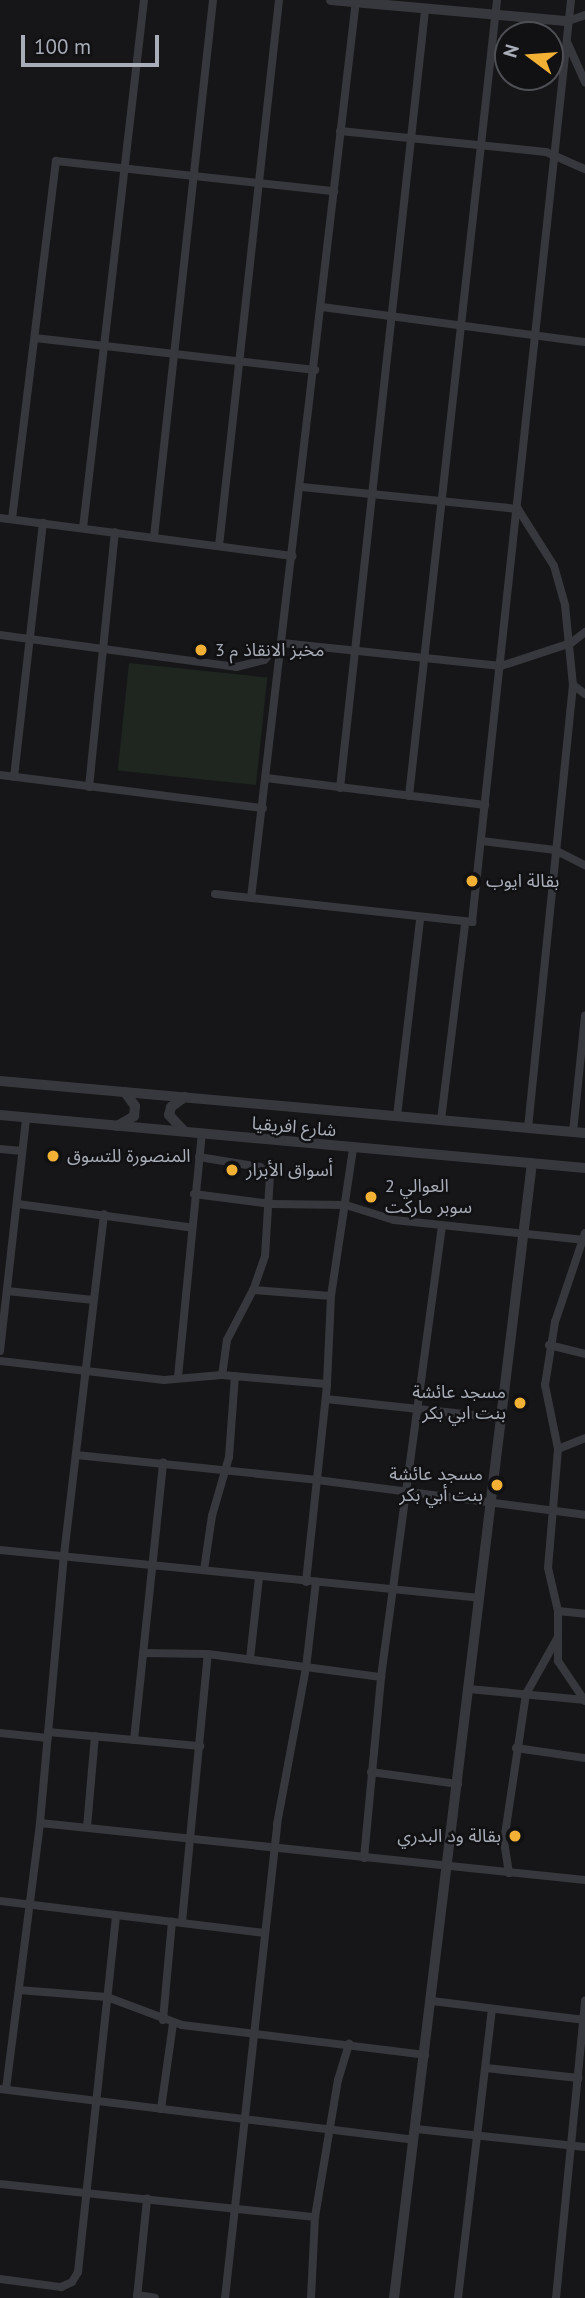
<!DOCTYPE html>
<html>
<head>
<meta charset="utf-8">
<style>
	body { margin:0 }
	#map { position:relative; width:585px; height:2298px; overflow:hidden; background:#161618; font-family:"PT Sans","Noto Sans Arabic",sans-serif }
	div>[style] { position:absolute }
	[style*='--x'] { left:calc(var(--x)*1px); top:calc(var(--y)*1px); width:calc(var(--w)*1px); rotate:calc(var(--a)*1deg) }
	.green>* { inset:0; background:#1e261f; transform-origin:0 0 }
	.minor>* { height:8px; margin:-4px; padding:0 4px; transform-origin:4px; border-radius:4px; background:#37383d }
	.tertiary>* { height:10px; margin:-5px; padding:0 5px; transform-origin:5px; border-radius:5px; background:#37383d }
	.dots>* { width:19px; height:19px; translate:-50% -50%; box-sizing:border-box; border:4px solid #111113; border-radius:50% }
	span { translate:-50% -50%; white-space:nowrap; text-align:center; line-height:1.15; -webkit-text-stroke:5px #111113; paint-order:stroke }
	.poi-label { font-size:18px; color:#a8adb8 }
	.left { translate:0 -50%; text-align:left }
	.right { translate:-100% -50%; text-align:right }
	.street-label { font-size:18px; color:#a8adb8 }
	.north { position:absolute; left:494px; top:21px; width:70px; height:70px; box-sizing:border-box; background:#111113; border:2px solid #4d4f55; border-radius:50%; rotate:286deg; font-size:19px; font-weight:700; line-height:28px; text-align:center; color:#a8adb8 }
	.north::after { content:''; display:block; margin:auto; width:24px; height:32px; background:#f2b134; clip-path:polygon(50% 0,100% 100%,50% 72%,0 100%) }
	.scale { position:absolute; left:21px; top:35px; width:138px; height:32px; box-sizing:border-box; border:4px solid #a8adb8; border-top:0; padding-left:9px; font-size:21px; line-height:24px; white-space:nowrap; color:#a8adb8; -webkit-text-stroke:5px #111113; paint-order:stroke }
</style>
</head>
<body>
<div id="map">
	<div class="green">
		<i style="left:129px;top:663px;width:139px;height:108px;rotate:6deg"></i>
	</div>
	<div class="minor">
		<i style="--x:568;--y:21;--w:18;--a:-19"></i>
		<i style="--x:568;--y:44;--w:42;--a:65.9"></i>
		<i style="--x:340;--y:131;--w:207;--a:5.8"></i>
		<i style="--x:546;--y:152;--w:43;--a:23.6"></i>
		<i style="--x:322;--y:307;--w:265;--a:7.6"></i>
		<i style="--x:35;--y:338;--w:282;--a:6.5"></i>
		<i style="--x:302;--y:487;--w:217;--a:5.8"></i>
		<i style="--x:518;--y:509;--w:67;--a:57.7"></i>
		<i style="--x:554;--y:566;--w:41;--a:74.2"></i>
		<i style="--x:565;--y:605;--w:80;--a:84.3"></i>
		<i style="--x:573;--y:685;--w:445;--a:95.8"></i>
		<i style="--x:0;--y:518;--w:295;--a:7.4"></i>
		<i style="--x:12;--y:519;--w:361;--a:-83"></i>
		<i style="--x:56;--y:161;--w:280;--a:6.2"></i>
		<i style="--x:83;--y:528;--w:532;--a:-83.41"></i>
		<i style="--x:154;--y:537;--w:540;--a:-83.73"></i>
		<i style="--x:219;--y:546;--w:549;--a:-83.73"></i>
		<i style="--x:0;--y:635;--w:238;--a:7.7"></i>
		<i style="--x:236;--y:667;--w:29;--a:-14"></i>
		<i style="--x:264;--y:660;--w:25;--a:-43"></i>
		<i style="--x:282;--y:643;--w:220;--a:6"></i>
		<i style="--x:501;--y:666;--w:74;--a:-18.2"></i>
		<i style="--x:571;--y:643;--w:18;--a:-38"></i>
		<i style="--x:573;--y:685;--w:15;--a:37"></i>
		<i style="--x:0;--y:775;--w:265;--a:7.2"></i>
		<i style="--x:14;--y:777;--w:256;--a:-83.5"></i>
		<i style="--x:266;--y:778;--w:221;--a:7"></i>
		<i style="--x:89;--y:787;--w:256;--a:-84.2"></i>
		<i style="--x:340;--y:788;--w:783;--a:-83.76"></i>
		<i style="--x:409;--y:796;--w:801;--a:-83.69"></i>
		<i style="--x:482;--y:841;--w:74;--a:7"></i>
		<i style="--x:555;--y:850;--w:34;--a:27"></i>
		<i style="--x:215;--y:894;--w:259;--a:6.2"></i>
		<i style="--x:472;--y:922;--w:927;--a:-83.87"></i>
		<i style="--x:251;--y:898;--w:904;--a:-83.33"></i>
		<i style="--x:397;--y:1116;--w:198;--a:-83.3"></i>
		<i style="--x:441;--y:1120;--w:196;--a:-83"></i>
		<i style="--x:573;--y:1132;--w:117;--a:-84.1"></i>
		<i style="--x:0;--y:1149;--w:22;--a:5"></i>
		<i style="--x:199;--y:1157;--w:62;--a:9.3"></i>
		<i style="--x:260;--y:1167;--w:13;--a:39"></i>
		<i style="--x:270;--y:1175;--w:81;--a:93.5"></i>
		<i style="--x:265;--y:1256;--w:36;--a:109"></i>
		<i style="--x:253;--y:1290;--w:56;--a:117.5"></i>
		<i style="--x:227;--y:1340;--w:35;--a:98"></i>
		<i style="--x:194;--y:1194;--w:78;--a:7.4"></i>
		<i style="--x:271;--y:1204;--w:75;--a:0.8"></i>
		<i style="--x:346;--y:1205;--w:50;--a:17.4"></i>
		<i style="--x:394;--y:1220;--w:192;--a:6"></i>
		<i style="--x:18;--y:1204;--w:173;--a:7.7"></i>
		<i style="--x:585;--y:1233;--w:94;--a:108.6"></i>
		<i style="--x:555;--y:1322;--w:64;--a:99"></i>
		<i style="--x:545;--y:1385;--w:65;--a:78.5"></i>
		<i style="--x:558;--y:1449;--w:119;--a:94.8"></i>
		<i style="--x:548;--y:1568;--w:44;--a:76.9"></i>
		<i style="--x:558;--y:1611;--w:50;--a:90"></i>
		<i style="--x:558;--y:1661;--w:48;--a:56"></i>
		<i style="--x:253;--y:1290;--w:78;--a:4.4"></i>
		<i style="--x:7;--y:1291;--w:87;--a:5.9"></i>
		<i style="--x:549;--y:1345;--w:37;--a:14"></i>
		<i style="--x:0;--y:1351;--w:234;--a:-83.6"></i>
		<i style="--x:0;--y:1361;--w:165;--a:6.6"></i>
		<i style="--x:164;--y:1380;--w:58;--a:-4.9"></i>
		<i style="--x:222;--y:1375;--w:105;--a:4.9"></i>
		<i style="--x:178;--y:1377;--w:244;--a:-84.4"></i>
		<i style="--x:326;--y:1399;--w:176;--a:6.2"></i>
		<i style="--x:558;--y:1449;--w:29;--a:-22"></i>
		<i style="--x:76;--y:1455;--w:242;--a:5.9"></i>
		<i style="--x:317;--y:1480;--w:270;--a:7.4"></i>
		<i style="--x:0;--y:1550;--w:482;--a:5.7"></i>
		<i style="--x:204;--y:1570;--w:55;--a:-81.6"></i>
		<i style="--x:212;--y:1516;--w:61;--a:-73.9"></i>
		<i style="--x:229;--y:1457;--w:81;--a:-85.8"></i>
		<i style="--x:306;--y:1582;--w:199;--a:-83.9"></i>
		<i style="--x:327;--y:1384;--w:88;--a:-87.4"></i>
		<i style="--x:331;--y:1296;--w:150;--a:-81.5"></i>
		<i style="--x:558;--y:1611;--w:27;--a:6"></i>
		<i style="--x:143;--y:1653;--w:65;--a:0.9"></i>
		<i style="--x:208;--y:1654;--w:175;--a:7.6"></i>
		<i style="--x:250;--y:1659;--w:82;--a:-83.7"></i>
		<i style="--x:469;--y:1689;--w:117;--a:5.4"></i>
		<i style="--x:48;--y:1732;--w:153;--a:5.3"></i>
		<i style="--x:0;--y:1733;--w:48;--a:5.9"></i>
		<i style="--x:134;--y:1740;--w:279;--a:-84"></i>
		<i style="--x:516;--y:1748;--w:70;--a:8.2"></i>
		<i style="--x:371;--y:1772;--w:88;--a:7.9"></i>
		<i style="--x:40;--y:1823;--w:548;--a:5.97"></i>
		<i style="--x:87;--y:1827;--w:91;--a:-85"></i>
		<i style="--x:364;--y:1858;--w:182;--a:-84.6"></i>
		<i style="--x:381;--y:1677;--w:455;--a:-82.3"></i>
		<i style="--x:509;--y:1873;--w:32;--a:-99"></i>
		<i style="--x:504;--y:1841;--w:149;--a:-81.5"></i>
		<i style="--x:526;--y:1694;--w:65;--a:-60.7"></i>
		<i style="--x:0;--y:1901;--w:267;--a:6.9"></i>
		<i style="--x:182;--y:1922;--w:269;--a:-84.5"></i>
		<i style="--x:19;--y:1990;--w:88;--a:4.5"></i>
		<i style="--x:107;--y:1997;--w:80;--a:20.5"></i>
		<i style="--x:182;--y:2025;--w:245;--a:7"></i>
		<i style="--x:432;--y:2001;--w:154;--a:7.1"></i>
		<i style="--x:163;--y:2020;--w:99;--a:-84.8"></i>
		<i style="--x:486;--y:2068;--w:93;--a:6.2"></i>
		<i style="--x:0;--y:2089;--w:417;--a:7"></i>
		<i style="--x:6;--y:2089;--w:268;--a:-82.7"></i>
		<i style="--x:40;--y:1823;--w:269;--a:-84.9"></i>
		<i style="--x:64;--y:1555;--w:343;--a:-83.3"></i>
		<i style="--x:161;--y:2109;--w:86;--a:-82"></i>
		<i style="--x:416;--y:2129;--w:170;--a:6.1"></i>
		<i style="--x:0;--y:2184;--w:317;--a:6"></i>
		<i style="--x:0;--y:2279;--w:62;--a:7.5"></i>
		<i style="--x:61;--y:2287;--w:12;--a:-24"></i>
		<i style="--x:72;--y:2282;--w:12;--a:-59"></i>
		<i style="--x:78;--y:2272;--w:358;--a:-83.9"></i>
		<i style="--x:137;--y:2295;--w:18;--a:9"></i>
		<i style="--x:137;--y:2298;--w:100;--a:-84.2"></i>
		<i style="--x:225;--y:2298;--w:477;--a:-83.7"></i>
		<i style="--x:277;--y:1824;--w:159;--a:-79.5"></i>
		<i style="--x:306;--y:1668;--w:87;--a:-83.4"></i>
		<i style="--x:311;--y:2298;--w:81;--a:-87.2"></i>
		<i style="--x:315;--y:2217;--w:139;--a:-80.5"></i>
		<i style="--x:338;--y:2080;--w:38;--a:-73"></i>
		<i style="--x:458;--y:2298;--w:290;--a:-83.3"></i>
		<i style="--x:556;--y:2298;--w:299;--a:-84.4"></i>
	</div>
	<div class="tertiary">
		<i style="--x:331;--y:0;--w:238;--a:5.1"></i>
		<i style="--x:0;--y:1081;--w:587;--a:5.08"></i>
		<i style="--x:0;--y:1115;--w:587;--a:5.18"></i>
		<i style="--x:117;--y:1126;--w:20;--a:-30"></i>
		<i style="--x:134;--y:1116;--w:10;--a:-84"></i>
		<i style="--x:135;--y:1106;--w:17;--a:-126"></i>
		<i style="--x:184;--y:1131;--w:22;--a:-133"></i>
		<i style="--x:169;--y:1115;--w:8;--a:-76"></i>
		<i style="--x:171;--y:1107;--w:17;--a:-36"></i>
		<i style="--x:394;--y:2298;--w:1143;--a:-83.07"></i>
	</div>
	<div class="dots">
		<i style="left:201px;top:650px;background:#f2b134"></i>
		<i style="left:472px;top:881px;background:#f2b134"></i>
		<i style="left:53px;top:1156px;background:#f2b134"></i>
		<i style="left:232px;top:1170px;background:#f2b134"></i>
		<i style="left:371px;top:1197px;background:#f2b134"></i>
		<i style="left:520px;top:1403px;background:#f2b134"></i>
		<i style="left:497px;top:1485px;background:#f2b134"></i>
		<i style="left:515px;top:1836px;background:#f2b134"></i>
	</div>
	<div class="poi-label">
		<span class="left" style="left:215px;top:650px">مخبز الانقاذ م 3</span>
		<span class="left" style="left:486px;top:881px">بقالة ايوب</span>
		<span class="left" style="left:67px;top:1156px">المنصورة للتسوق</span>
		<span class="left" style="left:246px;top:1170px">أسواق الأبرار</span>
		<span class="left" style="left:385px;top:1197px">العوالي 2<br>سوبر ماركت</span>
		<span class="right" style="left:506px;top:1403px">مسجد عائشة<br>بنت ابي بكر</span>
		<span class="right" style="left:483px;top:1485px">مسجد عائشة<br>بنت أبي بكر</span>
		<span class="right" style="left:501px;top:1836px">بقالة ود البدري</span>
	</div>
	<div class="street-label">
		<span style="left:294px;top:1127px;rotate:5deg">شارع افريقيا</span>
	</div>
	<div class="north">N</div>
	<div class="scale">100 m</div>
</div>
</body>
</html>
